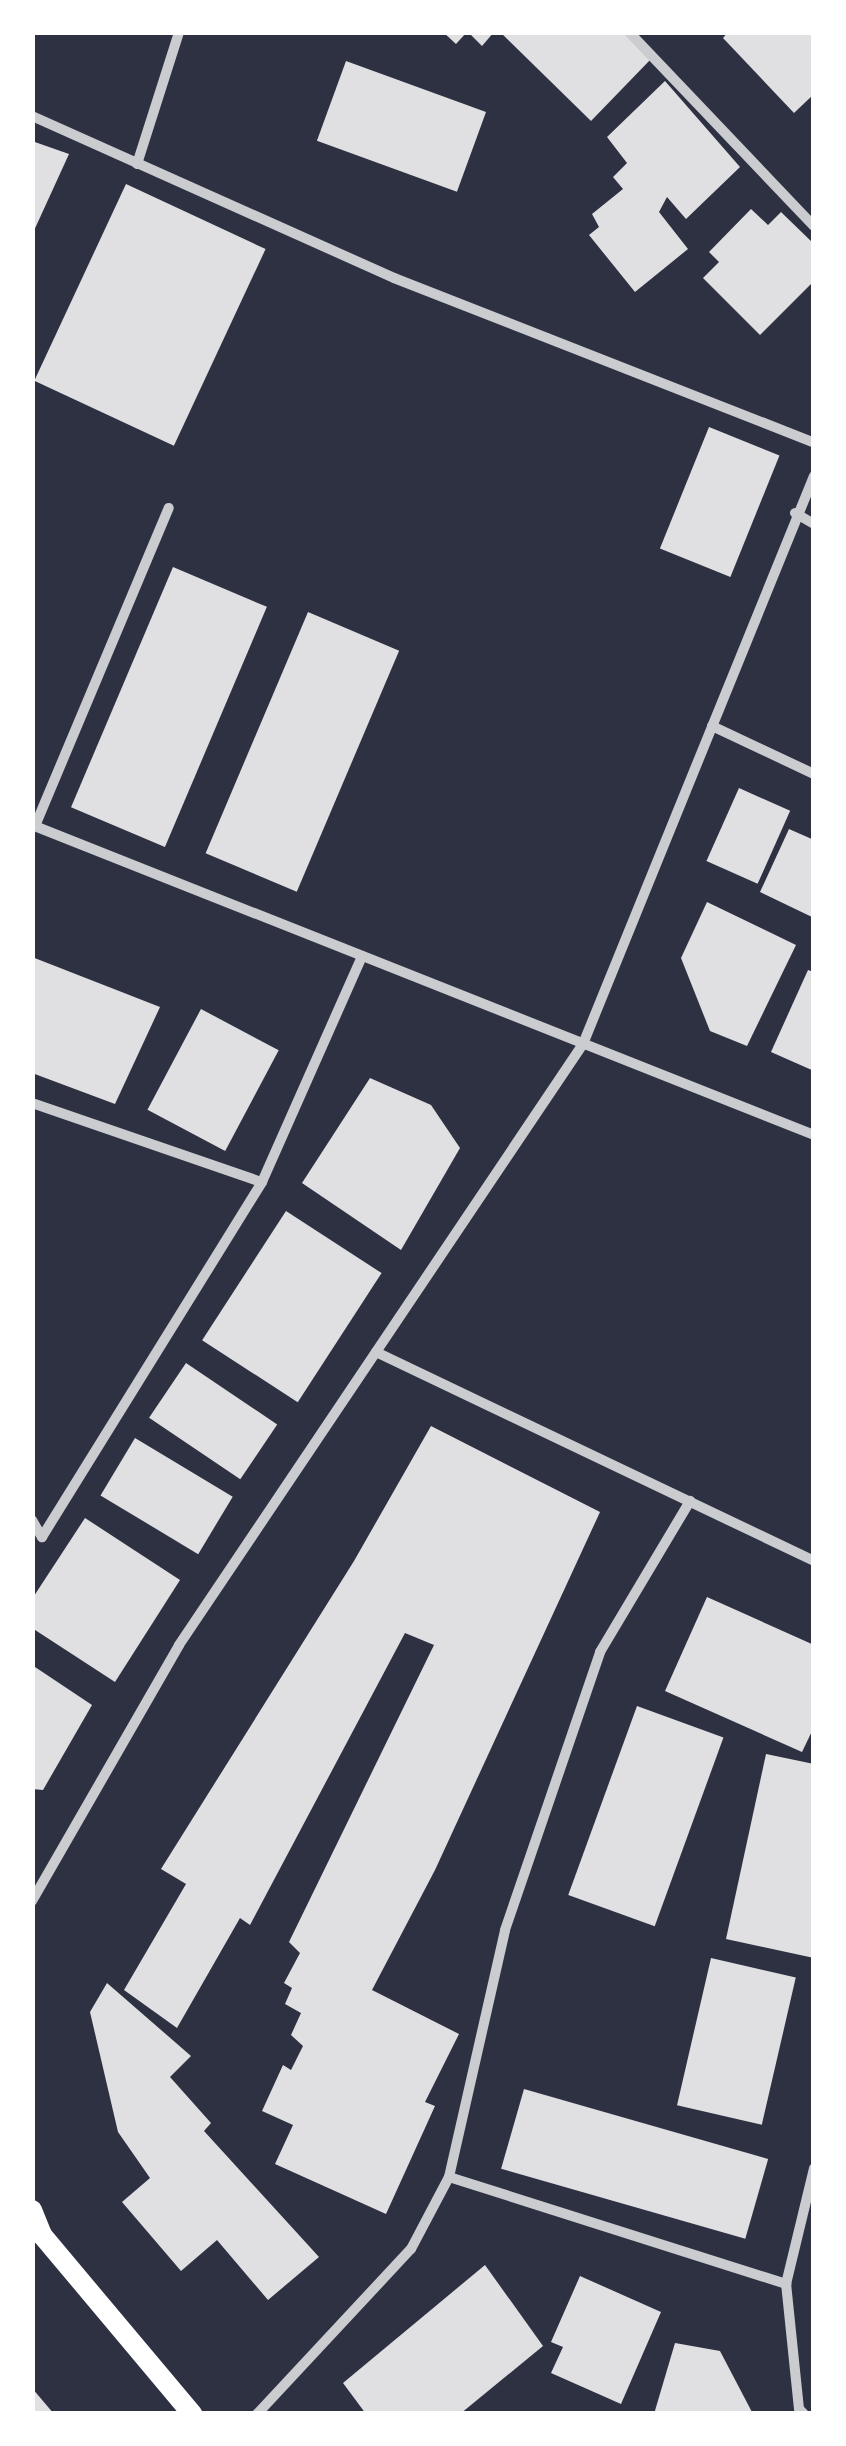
<!DOCTYPE html>
<html>
<head>
<meta charset="utf-8">
<style>
	body { margin:0 }
	#map { position:relative; width:846px; height:2446px; overflow:hidden; background:#2d3142; font-family:Barlow,sans-serif }
	div>[style] { position:absolute }
	[style*='--x'] { left:calc(var(--x)*1px); top:calc(var(--y)*1px); width:calc(var(--w)*1px); rotate:calc(var(--a)*1deg) }
	.building>* { inset:0; background:#e0e0e3; transform-origin:0 0 }
	.minor>* { height:10px; margin:-5px; padding:0 5px; transform-origin:5px; border-radius:5px; background:#caccd0 }
	.secondary>* { height:20px; margin:-10px; padding:0 10px; transform-origin:10px; border-radius:10px; background:#fff }
	span { translate:-50% -50%; white-space:nowrap; text-align:center; line-height:1.15; -webkit-text-stroke:10px #fff; paint-order:stroke }
	.frame { position:absolute; inset:0; border:35px solid #fff; pointer-events:none }
</style>
</head>
<body>
<div id="map">
	<div class="building">
		<i style="clip-path:polygon(443px 32px,467px 32px,456px 44px)"></i>
		<i style="clip-path:polygon(468px 32px,494px 32px,482px 46px)"></i>
		<i style="clip-path:polygon(500px 32px,624px 32px,651px 59px,591px 121px)"></i>
		<i style="clip-path:polygon(728px 32px,814px 32px,814px 94px,794px 113px,723px 38px)"></i>
		<i style="left:346px;top:61px;width:149px;height:85px;rotate:20deg"></i>
		<i style="clip-path:polygon(665px 81px,740px 167px,686px 219px,667px 197px,659px 212px,688px 249px,635px 292px,589px 235px,599px 227px,592px 214px,623px 189px,613px 177px,627px 163px,607px 137px)"></i>
		<i style="clip-path:polygon(32px 141px,69px 154px,32px 235px)"></i>
		<i style="left:126px;top:184px;width:154px;height:217px;rotate:25deg"></i>
		<i style="clip-path:polygon(751px 209px,768px 225px,781px 212px,814px 244px,814px 281px,760px 335px,703px 278px,719px 262px,709px 252px)"></i>
		<i style="left:709px;top:427px;width:76px;height:131px;rotate:22deg"></i>
		<i style="left:173px;top:567px;width:102px;height:261px;rotate:23deg"></i>
		<i style="left:308px;top:612px;width:99px;height:262px;rotate:23deg"></i>
		<i style="left:739px;top:788px;width:56px;height:80px;rotate:24deg"></i>
		<i style="clip-path:polygon(789px 829px,814px 840px,812px 917px,760px 892px)"></i>
		<i style="clip-path:polygon(707px 902px,796px 945px,747px 1046px,710px 1031px,681px 958px)"></i>
		<i style="clip-path:polygon(32px 957px,160px 1007px,115px 1104px,32px 1073px)"></i>
		<i style="clip-path:polygon(808px 970px,814px 972px,814px 1071px,771px 1052px)"></i>
		<i style="left:201px;top:1009px;width:88px;height:114px;rotate:28deg"></i>
		<i style="clip-path:polygon(370px 1078px,431px 1105px,460px 1148px,401px 1250px,302px 1183px)"></i>
		<i style="left:286px;top:1211px;width:114px;height:154px;rotate:33deg"></i>
		<i style="left:186px;top:1363px;width:110px;height:66px;rotate:34deg"></i>
		<i style="clip-path:polygon(431px 1426px,600px 1512px,435px 1870px,372px 1990px,459px 2034px,425px 2102px,435px 2106px,386px 2214px,275px 2164px,293px 2125px,262px 2111px,283px 2065px,291px 2070px,303px 2046px,291px 2035px,301px 2013px,285px 2004px,292px 1988px,284px 1983px,300px 1953px,289px 1942px,434px 1645px,405px 1633px,250px 1925px,240px 1918px,177px 2028px,124px 1990px,186px 1884px,161px 1869px,354px 1561px)"></i>
		<i style="left:135px;top:1438px;width:114px;height:67px;rotate:31deg"></i>
		<i style="clip-path:polygon(85px 1518px,180px 1580px,115px 1682px,32px 1628px,32px 1599px)"></i>
		<i style="clip-path:polygon(707px 1597px,814px 1645px,814px 1727px,802px 1752px,665px 1691px)"></i>
		<i style="clip-path:polygon(32px 1665px,92px 1705px,43px 1790px,32px 1789px)"></i>
		<i style="left:637px;top:1706px;width:92px;height:201px;rotate:20deg"></i>
		<i style="clip-path:polygon(766px 1754px,814px 1764px,814px 1958px,726px 1939px)"></i>
		<i style="left:711px;top:1958px;width:87px;height:151px;rotate:13deg"></i>
		<i style="clip-path:polygon(107px 1983px,191px 2056px,170px 2077px,211px 2123px,204px 2131px,319px 2257px,268px 2300px,217px 2240px,181px 2271px,122px 2202px,150px 2178px,118px 2132px,90px 2012px)"></i>
		<i style="left:524px;top:2089px;width:254px;height:83px;rotate:16deg"></i>
		<i style="clip-path:polygon(485px 2265px,543px 2346px,460px 2414px,366px 2414px,343px 2383px)"></i>
		<i style="clip-path:polygon(580px 2276px,661px 2312px,621px 2404px,551px 2373px,563px 2347px,551px 2342px)"></i>
		<i style="clip-path:polygon(675px 2343px,720px 2351px,753px 2414px,654px 2414px)"></i>
		<i style="clip-path:polygon(32px 2388px,54px 2414px,32px 2414px)"></i>
	</div>
	<div class="minor">
		<i style="--x:629;--y:32;--w:268;--a:46.4"></i>
		<i style="--x:32;--y:116;--w:397;--a:24.1"></i>
		<i style="--x:394;--y:278;--w:451;--a:21.4"></i>
		<i style="--x:137;--y:164;--w:139;--a:-72.3"></i>
		<i style="--x:795;--y:513;--w:22;--a:30"></i>
		<i style="--x:712;--y:726;--w:113;--a:25.2"></i>
		<i style="--x:32;--y:825;--w:841;--a:21.62"></i>
		<i style="--x:35;--y:826;--w:345;--a:-67.2"></i>
		<i style="--x:32;--y:1103;--w:243;--a:19"></i>
		<i style="--x:376;--y:1352;--w:485;--a:25.5"></i>
		<i style="--x:32;--y:1520;--w:20;--a:60"></i>
		<i style="--x:42;--y:1537;--w:418;--a:-58.2"></i>
		<i style="--x:262;--y:1182;--w:247;--a:-66.1"></i>
		<i style="--x:32;--y:1901;--w:295;--a:-60.1"></i>
		<i style="--x:179;--y:1645;--w:724;--a:-56.09"></i>
		<i style="--x:583;--y:1044;--w:613;--a:-67.87"></i>
		<i style="--x:449;--y:2177;--w:354;--a:17.6"></i>
		<i style="--x:257;--y:2414;--w:226;--a:-47"></i>
		<i style="--x:411;--y:2249;--w:81;--a:-62.2"></i>
		<i style="--x:449;--y:2177;--w:253;--a:-77.2"></i>
		<i style="--x:505;--y:1930;--w:294;--a:-71.1"></i>
		<i style="--x:600;--y:1652;--w:176;--a:-59.2"></i>
		<i style="--x:804;--y:2414;--w:7;--a:-135"></i>
		<i style="--x:799;--y:2409;--w:126;--a:-95.9"></i>
		<i style="--x:786;--y:2284;--w:119;--a:-76.4"></i>
	</div>
	<div class="secondary">
		<i style="--x:32;--y:2210;--w:27;--a:68"></i>
		<i style="--x:42;--y:2235;--w:10;--a:-143"></i>
		<i style="--x:42;--y:2235;--w:234;--a:50"></i>
	</div>
	<div class="frame"></div>
</div>
</body>
</html>
